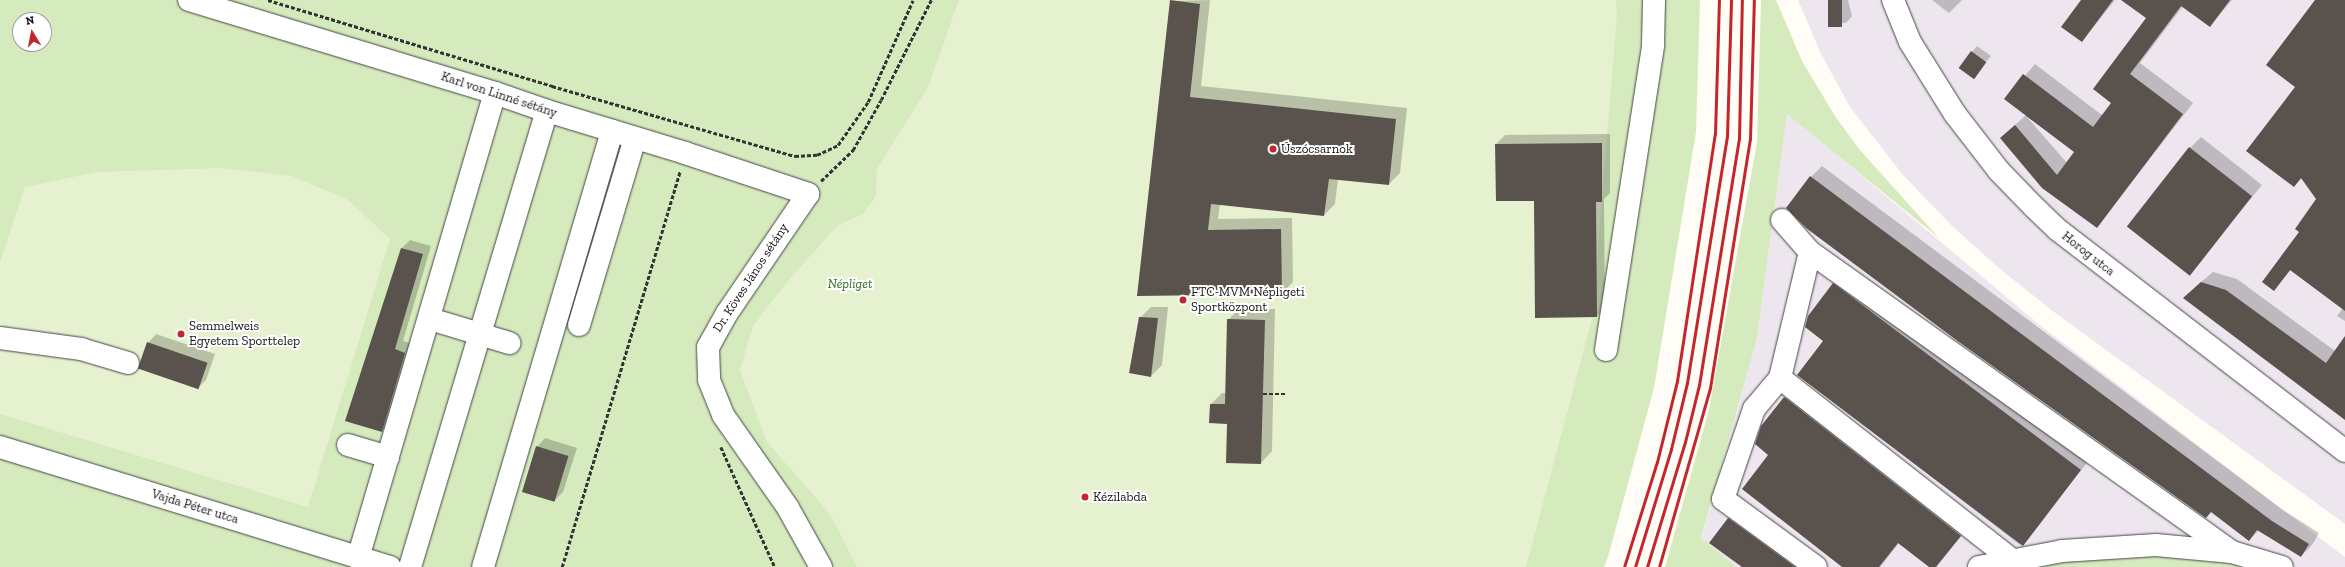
<!DOCTYPE html>
<html>
<head>
<meta charset="utf-8">
<style>
	body { margin:0 }
	#map { position:relative; width:2345px; height:567px; overflow:hidden; background:#fffdf5; font-family:"Zilla Slab",serif }
	div>[style] { position:absolute }
	[style*='--x'] { left:calc(var(--x)*1px); top:calc(var(--y)*1px); width:calc(var(--w)*1px); rotate:calc(var(--a)*1deg) }
	.industrial>* { inset:0; background:#eee6ef }
	.green>* { inset:0; background:#d5ebbd }
	.pitch>* { inset:0; background:#e6f2cf }
	.shadow>* { inset:0; background:#0003 }
	.building>* { inset:0; background:#5a524d; transform-origin:0 0 }
	.path>* { height:2.5px; margin-top:-1.25px; transform-origin:0; background:repeating-linear-gradient(90deg,#333 0 4px,transparent 0 6px) }
	.roads { filter:drop-shadow(0 0 1px #444) drop-shadow(0 0 1px #444) }
	.minor>* { height:22px; margin:-11px; padding:0 11px; transform-origin:11px; border-radius:11px; background:#fff }
	.rail>* { height:3px; margin:-1.5px; padding:0 1.5px; transform-origin:1.5px; border-radius:1.5px; background:#c4262e }
	.dots>* { width:11px; height:11px; translate:-50% -50%; box-sizing:border-box; border:2px solid #fff; border-radius:50% }
	span { translate:-50% -50%; white-space:nowrap; text-align:center; line-height:1.15; -webkit-text-stroke:4px #fff; paint-order:stroke }
	.street-label { font-size:13px; color:#111 }
	.poi-label { font-size:13px; color:#111 }
	.left { translate:0 -50%; text-align:left }
	.park-label { font-size:13px; color:#2f6b1f; font-style:italic }
	.north { position:absolute; left:12px; top:12px; width:40px; height:40px; box-sizing:border-box; background:#fff; border:1px solid #a0a0a0; border-radius:50%; rotate:350deg; font-size:11px; font-weight:700; line-height:16px; text-align:center; color:#111 }
	.north::after { content:''; display:block; margin:auto; width:14px; height:18px; background:#c4262e; clip-path:polygon(50% 0,100% 100%,50% 72%,0 100%) }
</style>
</head>
<body>
<div id="map">
	<div class="industrial">
		<i style="clip-path:polygon(1798px 0,2345px 0,2345px 524px,2054px 312px,2000px 269px,1951px 225px,1903px 175px,1850px 107px,1821px 54px)"></i>
		<i style="clip-path:polygon(1787px 113px,2041px 326px,2345px 557px,2345px 567px,1736px 567px,1701px 539px,1757px 339px)"></i>
	</div>
	<div class="green">
		<i style="clip-path:polygon(evenodd,0 0,1700px 0,1696px 132px,1654px 388px,1608px 557px,1604px 567px,0 567px,0 0,20px 20px,44px 20px,44px 44px,20px 44px,20px 20px)"></i>
		<i style="clip-path:polygon(1761px 0,1776px 0,1802px 61px,1835px 116px,1859px 149px,1939px 238px,1787px 114px,1757px 339px,1701px 538px,1736px 567px,1665px 567px,1709px 410px,1757px 142px)"></i>
		<i style="clip-path:polygon(2153px 550px,2248px 567px,2006px 567px)"></i>
	</div>
	<div class="pitch">
		<i style="clip-path:polygon(959px 0,1616px 0,1617px 14px,1592px 319px,1526px 567px,857px 567px,830px 514px,767px 442px,740px 370px,753px 326px,787px 282px,837px 226px,863px 214px,876px 196px,877px 169px,928px 87px)"></i>
		<i style="clip-path:polygon(223px 168px,292px 176px,348px 200px,390px 239px,308px 507px,0 414px,0 263px,25px 187px,97px 172px)"></i>
	</div>
	<div class="shadow">
		<i style="clip-path:polygon(1210px 0,1201px 86px,1407px 108px,1400px 173px,1389px 184px,1338px 179px,1335px 204px,1324px 215px,1220px 204px,1218px 219px,1292px 218px,1293px 282px,1282px 293px,1138px 295px,1171px 1px)"></i>
		<i style="clip-path:polygon(1829px 0,1848px 0,1852px 16px,1847px 22px,1835px 25px)"></i>
		<i style="clip-path:polygon(1932px 0,1962px 0,1949px 13px)"></i>
		<i style="clip-path:polygon(2083px 0,2115px 0,2082px 41px)"></i>
		<i style="clip-path:polygon(evenodd,2122px 0,2232px 0,2210px 26px,2183px 6px,2140px 63px,2193px 103px,2097px 227px,2001px 138px,2026px 115px,2005px 99px,2035px 64px,2103px 116px,2113px 103px,2147px 18px,2122px 0,2027px 117px,2076px 152px,2067px 163px,2027px 117px)"></i>
		<i style="clip-path:polygon(2316px 0,2345px 0,2345px 321px,2337px 316px,2343px 308px,2291px 270px,2274px 289px,2318px 199px,2302px 178px,2294px 186px,2297px 87px)"></i>
		<i style="clip-path:polygon(1977px 46px,1991px 56px,1973px 78px,1972px 52px)"></i>
		<i style="clip-path:polygon(1610px 134px,1610px 193px,1604px 199px,1605px 308px,1597px 316px,1535px 200px,1497px 200px,1496px 144px,1505px 135px)"></i>
		<i style="clip-path:polygon(2201px 137px,2262px 185px,2189px 274px,2190px 148px)"></i>
		<i style="clip-path:polygon(1822px 166px,2283px 510px,2319px 533px,2312px 545px,2301px 556px,2259px 530px,2249px 540px,1811px 177px)"></i>
		<i style="clip-path:polygon(410px 240px,431px 246px,403px 341px,413px 344px,390px 422px,382px 431px,346px 420px,402px 248px)"></i>
		<i style="clip-path:polygon(2213px 272px,2237px 279px,2335px 351px,2345px 338px,2345px 418px,2195px 287px)"></i>
		<i style="clip-path:polygon(1844px 273px,2091px 458px,2020px 545px,1800px 376px,1825px 340px,1833px 284px)"></i>
		<i style="clip-path:polygon(1151px 307px,1168px 307px,1162px 365px,1151px 376px,1140px 318px)"></i>
		<i style="clip-path:polygon(1239px 309px,1275px 309px,1272px 451px,1261px 463px,1211px 404px,1222px 393px,1226px 393px,1228px 320px)"></i>
		<i style="clip-path:polygon(156px 334px,215px 354px,206px 380px,198px 388px,148px 343px)"></i>
		<i style="clip-path:polygon(1796px 387px,1971px 524px,1935px 567px,1930px 567px,1899px 543px,1880px 567px,1843px 567px,1785px 398px)"></i>
		<i style="clip-path:polygon(545px 438px,577px 448px,563px 492px,554px 501px,537px 447px)"></i>
		<i style="clip-path:polygon(1739px 507px,1823px 567px,1744px 567px,1728px 519px)"></i>
	</div>
	<div class="building">
		<i style="clip-path:polygon(1170px 0,1200px 4px,1190px 97px,1396px 119px,1389px 185px,1329px 179px,1324px 216px,1211px 204px,1208px 230px,1281px 229px,1282px 294px,1137px 296px)"></i>
		<i style="left:1828px;top:0;width:14px;height:27px"></i>
		<i style="clip-path:polygon(2081px 0,2113px 0,2082px 42px,2061px 27px)"></i>
		<i style="clip-path:polygon(2121px 0,2230px 0,2210px 27px,2181px 6px,2130px 74px,2183px 114px,2097px 228px,2042px 188px,2000px 138px,2015px 125px,2057px 175px,2074px 152px,2004px 99px,2023px 74px,2093px 127px,2111px 103px,2093px 89px,2146px 18px)"></i>
		<i style="clip-path:polygon(2315px 0,2345px 0,2345px 311px,2290px 270px,2274px 291px,2262px 282px,2299px 232px,2295px 229px,2316px 199px,2301px 178px,2294px 187px,2246px 151px,2295px 87px,2266px 65px)"></i>
		<i style="left:1971px;top:51px;width:19px;height:21px;rotate:36deg"></i>
		<i style="clip-path:polygon(1602px 143px,1602px 202px,1596px 202px,1597px 317px,1535px 318px,1534px 201px,1496px 201px,1495px 144px)"></i>
		<i style="left:2189px;top:147px;width:80px;height:101px;rotate:38deg"></i>
		<i style="clip-path:polygon(1810px 176px,2272px 521px,2309px 544px,2301px 557px,2257px 530px,2249px 541px,2211px 512px,2206px 518px,1959px 342px,1806px 228px,1786px 208px)"></i>
		<i style="clip-path:polygon(401px 248px,423px 254px,395px 349px,405px 353px,382px 432px,345px 421px)"></i>
		<i style="clip-path:polygon(2201px 282px,2226px 290px,2326px 363px,2345px 336px,2345px 420px,2183px 298px)"></i>
		<i style="clip-path:polygon(1833px 283px,2081px 470px,2023px 546px,1797px 375px,1823px 341px,1805px 327px,1808px 316px)"></i>
		<i style="clip-path:polygon(1139px 317px,1158px 318px,1151px 377px,1129px 373px)"></i>
		<i style="clip-path:polygon(1227px 319px,1265px 320px,1261px 464px,1226px 463px,1227px 424px,1209px 423px,1210px 404px,1225px 404px)"></i>
		<i style="left:147px;top:342px;width:64px;height:28px;rotate:19deg"></i>
		<i style="clip-path:polygon(1784px 397px,1961px 536px,1936px 567px,1929px 567px,1898px 543px,1879px 567px,1842px 567px,1742px 489px,1768px 455px,1755px 444px,1761px 426px)"></i>
		<i style="left:536px;top:446px;width:34px;height:48px;rotate:17deg"></i>
		<i style="clip-path:polygon(1728px 518px,1795px 567px,1742px 567px,1709px 543px)"></i>
	</div>
	<div class="path">
		<i style="--x:268;--y:0;--w:297;--a:16.8"></i>
		<i style="--x:552;--y:86;--w:253;--a:16.1"></i>
		<i style="--x:795;--y:156;--w:22;--a:-3"></i>
		<i style="--x:817;--y:155;--w:23;--a:-25"></i>
		<i style="--x:838;--y:145;--w:52;--a:-55.1"></i>
		<i style="--x:868;--y:102;--w:111;--a:-66.2"></i>
		<i style="--x:821;--y:181;--w:45;--a:-44.1"></i>
		<i style="--x:853;--y:150;--w:57;--a:-60.8"></i>
		<i style="--x:881;--y:100;--w:112;--a:-63.4"></i>
		<i style="--x:1263;--y:394;--w:22;--a:0"></i>
		<i style="--x:721;--y:447;--w:132;--a:65.8"></i>
		<i style="--x:562;--y:567;--w:413;--a:-73.4"></i>
	</div>
	<div class="roads">
		<div class="minor">
			<i style="--x:189;--y:0;--w:320;--a:16.9"></i>
			<i style="--x:495;--y:93;--w:55;--a:19.1"></i>
			<i style="--x:547;--y:111;--w:144;--a:16.9"></i>
			<i style="--x:685;--y:153;--w:130;--a:18.4"></i>
			<i style="--x:808;--y:194;--w:144;--a:124.2"></i>
			<i style="--x:727;--y:313;--w:39;--a:119"></i>
			<i style="--x:708;--y:347;--w:33;--a:88"></i>
			<i style="--x:709;--y:380;--w:38;--a:68"></i>
			<i style="--x:723;--y:415;--w:113;--a:55"></i>
			<i style="--x:788;--y:508;--w:68;--a:60.8"></i>
			<i style="--x:1893;--y:0;--w:45;--a:68"></i>
			<i style="--x:1910;--y:42;--w:85;--a:58"></i>
			<i style="--x:1955;--y:114;--w:72;--a:52.3"></i>
			<i style="--x:1999;--y:171;--w:50;--a:45.8"></i>
			<i style="--x:2034;--y:207;--w:33;--a:44"></i>
			<i style="--x:2058;--y:230;--w:362;--a:37.6"></i>
			<i style="--x:1782;--y:220;--w:43;--a:48.8"></i>
			<i style="--x:1810;--y:252;--w:518;--a:35.41"></i>
			<i style="--x:2232;--y:552;--w:52;--a:16.7"></i>
			<i style="--x:1810;--y:252;--w:130;--a:103.4"></i>
			<i style="--x:1780;--y:378;--w:40;--a:130"></i>
			<i style="--x:1754;--y:409;--w:95;--a:109"></i>
			<i style="--x:1723;--y:499;--w:115;--a:36.2"></i>
			<i style="--x:430;--y:319;--w:83;--a:16.9"></i>
			<i style="--x:579;--y:325;--w:195;--a:-73.3"></i>
			<i style="--x:0;--y:338;--w:82;--a:7.7"></i>
			<i style="--x:81;--y:349;--w:49;--a:16.6"></i>
			<i style="--x:1606;--y:350;--w:309;--a:-81.2"></i>
			<i style="--x:1653;--y:45;--w:45;--a:-88.7"></i>
			<i style="--x:1780;--y:378;--w:295;--a:38.1"></i>
			<i style="--x:348;--y:445;--w:42;--a:16.7"></i>
			<i style="--x:0;--y:447;--w:408;--a:17.1"></i>
			<i style="--x:358;--y:558;--w:485;--a:-73.6"></i>
			<i style="--x:410;--y:567;--w:476;--a:-73.3"></i>
			<i style="--x:483;--y:567;--w:455;--a:-73.5"></i>
			<i style="--x:1979;--y:567;--w:85;--a:-10.9"></i>
			<i style="--x:2062;--y:551;--w:94;--a:-3.7"></i>
			<i style="--x:2156;--y:545;--w:76;--a:5.3"></i>
		</div>
	</div>
	<div class="rail">
		<i style="--x:1624;--y:567;--w:110;--a:-72.6"></i>
		<i style="--x:1657;--y:462;--w:83;--a:-76.1"></i>
		<i style="--x:1677;--y:381;--w:250;--a:-81.3"></i>
		<i style="--x:1715;--y:134;--w:134;--a:-88.3"></i>
		<i style="--x:1635;--y:567;--w:123;--a:-73"></i>
		<i style="--x:1671;--y:449;--w:68;--a:-76.4"></i>
		<i style="--x:1687;--y:383;--w:250;--a:-80.8"></i>
		<i style="--x:1727;--y:136;--w:136;--a:-88.3"></i>
		<i style="--x:1647;--y:567;--w:131;--a:-73.1"></i>
		<i style="--x:1685;--y:442;--w:59;--a:-76.2"></i>
		<i style="--x:1699;--y:385;--w:250;--a:-80.8"></i>
		<i style="--x:1739;--y:138;--w:138;--a:-88.8"></i>
		<i style="--x:1659;--y:567;--w:186;--a:-74.1"></i>
		<i style="--x:1710;--y:388;--w:252;--a:-80.9"></i>
		<i style="--x:1750;--y:139;--w:139;--a:-88.4"></i>
	</div>
	<div class="dots">
		<i style="left:1273px;top:149px;background:#c4262e"></i>
		<i style="left:1183px;top:300px;background:#c4262e"></i>
		<i style="left:181px;top:334px;background:#c4262e"></i>
		<i style="left:1085px;top:497px;background:#c4262e"></i>
	</div>
	<div class="street-label">
		<span style="left:499px;top:95px;rotate:18deg">Karl von Linné sétány</span>
		<span style="left:2088px;top:254px;rotate:38deg">Horog utca</span>
		<span style="left:751px;top:278px;rotate:-57deg">Dr. Köves János sétány</span>
		<span style="left:195px;top:507px;rotate:17deg">Vajda Péter utca</span>
	</div>
	<div class="poi-label">
		<span class="left" style="left:1281px;top:149px">Úszócsarnok</span>
		<span class="left" style="left:1191px;top:300px">FTC-MVM Népligeti<br>Sportközpont</span>
		<span class="left" style="left:189px;top:334px">Semmelweis<br>Egyetem Sporttelep</span>
		<span class="left" style="left:1093px;top:497px">Kézilabda</span>
	</div>
	<div class="park-label">
		<span style="left:850px;top:284px">Népliget</span>
	</div>
	<div class="north">N</div>
</div>
</body>
</html>
